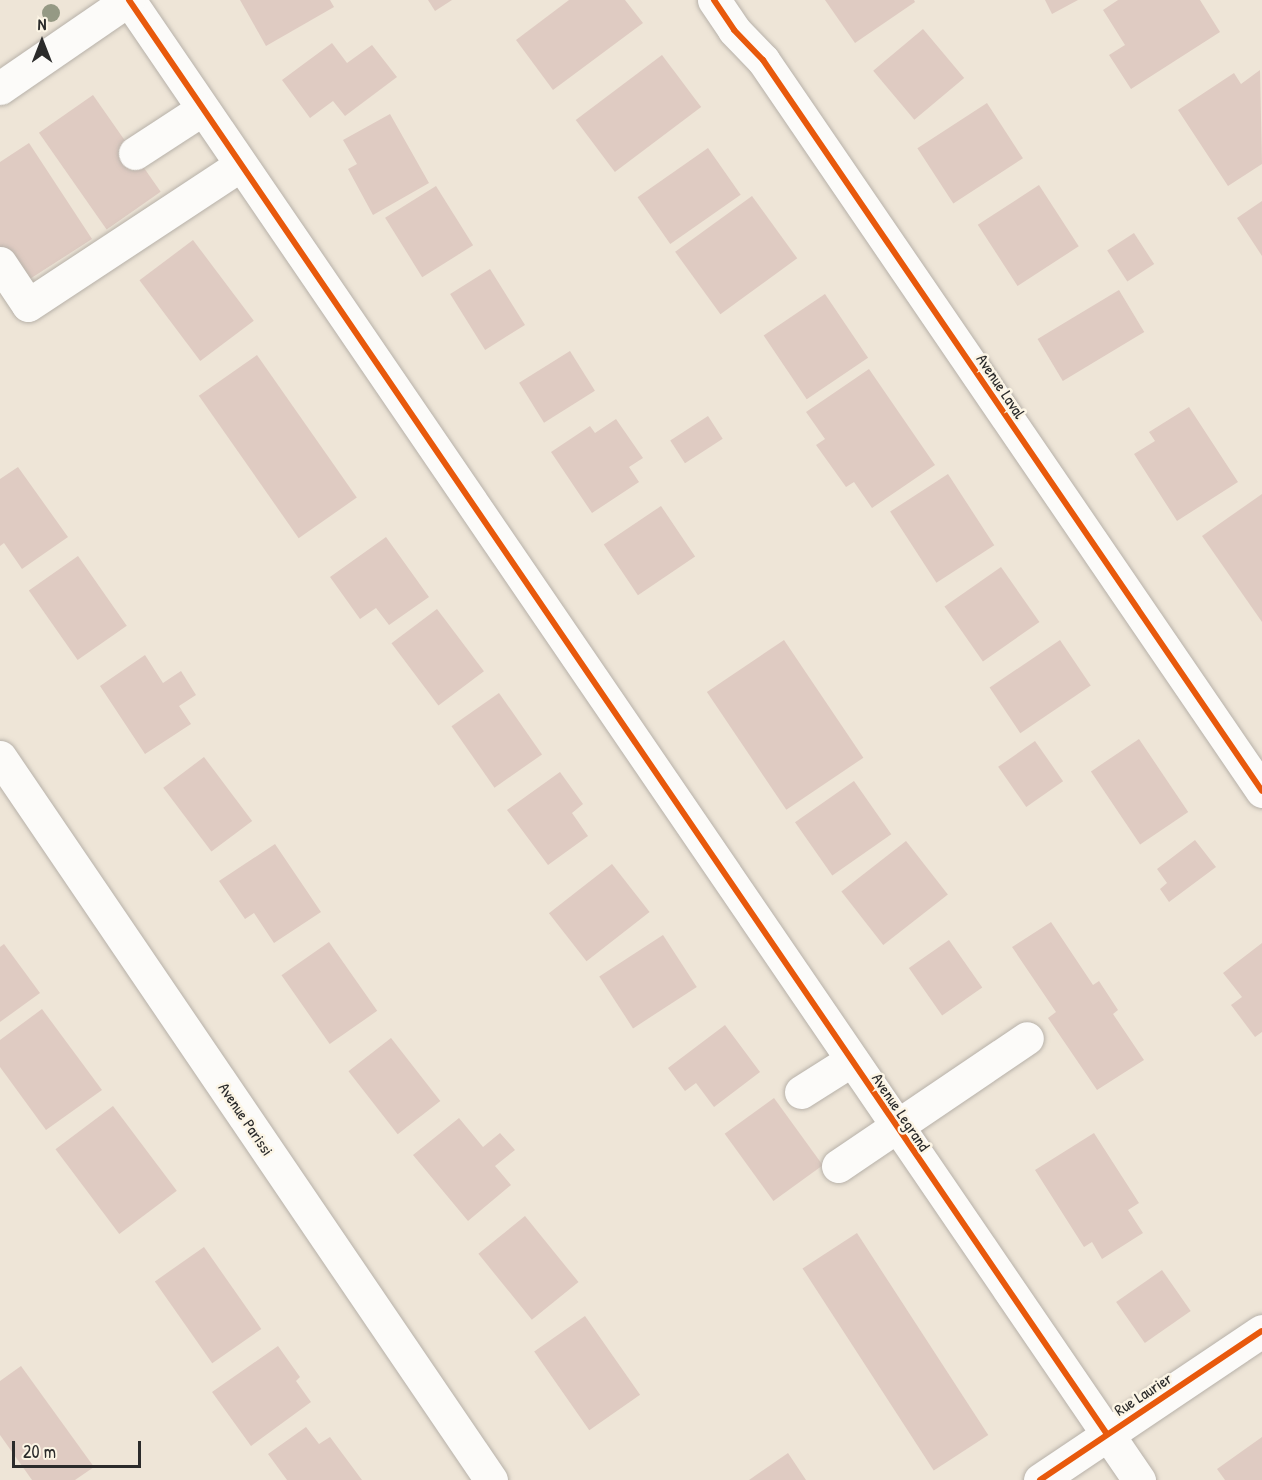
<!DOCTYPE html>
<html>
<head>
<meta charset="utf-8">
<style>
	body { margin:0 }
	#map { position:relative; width:1262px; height:1480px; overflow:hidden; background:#eee5d7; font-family:"Patrick Hand",sans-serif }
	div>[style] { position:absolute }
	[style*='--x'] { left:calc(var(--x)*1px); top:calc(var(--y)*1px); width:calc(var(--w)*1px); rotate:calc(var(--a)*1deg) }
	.building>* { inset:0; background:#dfcbc2; transform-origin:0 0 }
	.roads { filter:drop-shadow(0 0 2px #b7b1a9) drop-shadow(0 0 2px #b7b1a9) }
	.minor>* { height:33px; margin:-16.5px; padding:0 16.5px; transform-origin:16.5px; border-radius:16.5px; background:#fcfbf9 }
	.cycleway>* { height:6px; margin:-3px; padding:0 3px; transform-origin:3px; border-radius:3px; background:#e8590c }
	.trees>* { width:18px; height:18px; margin:-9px; border-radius:50%; background:#959984 }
	span { translate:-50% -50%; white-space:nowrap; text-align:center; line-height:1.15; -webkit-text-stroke:5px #fcf5e5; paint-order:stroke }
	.street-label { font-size:16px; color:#2b2b2b }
	.north { position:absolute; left:12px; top:12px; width:60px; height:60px; -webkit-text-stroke:4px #fcf5e5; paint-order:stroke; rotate:0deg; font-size:16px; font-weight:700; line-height:24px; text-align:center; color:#2b2b2b }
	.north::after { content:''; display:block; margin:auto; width:21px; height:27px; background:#2b2b2b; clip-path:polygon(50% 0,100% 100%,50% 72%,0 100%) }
	.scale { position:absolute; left:12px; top:1441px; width:129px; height:27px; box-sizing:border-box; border:3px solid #2b2b2b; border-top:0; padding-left:8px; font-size:18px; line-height:21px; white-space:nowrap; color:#2b2b2b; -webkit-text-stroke:4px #fcf5e5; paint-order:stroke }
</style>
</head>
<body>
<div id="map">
	<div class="building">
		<i style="clip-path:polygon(240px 0,330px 0,334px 7px,266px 46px)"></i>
		<i style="clip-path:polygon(428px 0,452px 0,435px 11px)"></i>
		<i style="clip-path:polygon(569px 0,625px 0,643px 23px,553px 90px,516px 40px)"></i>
		<i style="clip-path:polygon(825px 0,914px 0,915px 2px,855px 43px)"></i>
		<i style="clip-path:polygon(1045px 0,1078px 0,1052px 14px)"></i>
		<i style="clip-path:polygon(1118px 0,1200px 0,1220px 32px,1131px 89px,1109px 55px,1125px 45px,1103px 10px)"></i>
		<i style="left:923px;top:29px;width:64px;height:65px;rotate:50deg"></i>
		<i style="clip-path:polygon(332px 43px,347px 63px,372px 45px,397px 77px,345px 116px,333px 101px,310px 118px,282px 80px)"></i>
		<i style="left:662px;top:55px;width:65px;height:108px;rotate:53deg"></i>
		<i style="clip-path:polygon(1260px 70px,1262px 164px,1228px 186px,1178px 110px,1234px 73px,1241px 84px)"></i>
		<i style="left:93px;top:95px;width:118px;height:66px;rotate:55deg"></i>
		<i style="left:987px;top:103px;width:66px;height:83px;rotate:57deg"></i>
		<i style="clip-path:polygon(390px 114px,429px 183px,373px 215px,348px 169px,357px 164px,343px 140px)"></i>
		<i style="clip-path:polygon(29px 143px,92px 239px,22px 284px,0 249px,0 162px)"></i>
		<i style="left:708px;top:148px;width:57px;height:86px;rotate:55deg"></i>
		<i style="left:1039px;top:185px;width:73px;height:73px;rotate:57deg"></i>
		<i style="left:436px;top:186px;width:70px;height:60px;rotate:58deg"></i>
		<i style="left:752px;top:196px;width:77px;height:95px;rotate:54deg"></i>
		<i style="clip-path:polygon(1262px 201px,1262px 256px,1237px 218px)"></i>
		<i style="left:1134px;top:233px;width:37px;height:32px;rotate:57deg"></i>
		<i style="left:193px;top:240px;width:101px;height:67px;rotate:53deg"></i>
		<i style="left:490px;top:269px;width:66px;height:47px;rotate:58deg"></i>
		<i style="left:1119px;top:290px;width:49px;height:95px;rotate:59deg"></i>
		<i style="left:825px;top:294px;width:77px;height:74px;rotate:56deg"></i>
		<i style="left:570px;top:351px;width:47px;height:60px;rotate:58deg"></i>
		<i style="left:257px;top:355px;width:174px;height:71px;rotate:55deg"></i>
		<i style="clip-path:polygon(869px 369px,935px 465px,872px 508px,854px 482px,846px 487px,816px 445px,825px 439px,806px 412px)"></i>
		<i style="clip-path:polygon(1189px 407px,1238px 482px,1177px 521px,1134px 454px,1155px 441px,1149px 432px)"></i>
		<i style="left:708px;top:416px;width:27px;height:45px;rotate:57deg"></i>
		<i style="clip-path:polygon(616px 419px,643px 458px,629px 467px,639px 482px,592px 513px,551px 452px,590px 426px,595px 433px)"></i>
		<i style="clip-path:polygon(18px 467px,68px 537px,22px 569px,4px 543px,0 546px,0 479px)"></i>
		<i style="left:948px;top:474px;width:85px;height:69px;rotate:57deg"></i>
		<i style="clip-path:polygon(1262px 494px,1262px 622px,1202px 536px)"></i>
		<i style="left:661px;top:506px;width:61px;height:69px;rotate:56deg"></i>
		<i style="clip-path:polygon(386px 537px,429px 597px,389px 625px,376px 608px,360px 619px,330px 577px)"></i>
		<i style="left:78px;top:556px;width:85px;height:60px;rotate:55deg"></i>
		<i style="left:1001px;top:567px;width:67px;height:69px;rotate:55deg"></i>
		<i style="left:437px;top:609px;width:78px;height:57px;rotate:53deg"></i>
		<i style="left:784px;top:640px;width:142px;height:93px;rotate:56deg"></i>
		<i style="left:1060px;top:640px;width:55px;height:85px;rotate:56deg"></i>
		<i style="clip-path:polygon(145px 655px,163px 683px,181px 671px,196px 695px,179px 706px,191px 724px,145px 754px,100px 686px)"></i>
		<i style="left:499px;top:693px;width:75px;height:58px;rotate:55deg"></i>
		<i style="left:1139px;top:739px;width:88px;height:58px;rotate:56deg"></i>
		<i style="left:1035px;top:741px;width:49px;height:45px;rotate:55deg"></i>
		<i style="left:204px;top:757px;width:80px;height:51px;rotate:53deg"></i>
		<i style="clip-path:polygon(560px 772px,583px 804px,572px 813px,588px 836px,548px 865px,507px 810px)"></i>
		<i style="left:854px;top:781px;width:65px;height:72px;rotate:55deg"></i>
		<i style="clip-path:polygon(1195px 840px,1216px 867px,1169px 902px,1160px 889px,1167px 883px,1157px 869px)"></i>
		<i style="left:906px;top:841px;width:68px;height:82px;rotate:52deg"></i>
		<i style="clip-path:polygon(275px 844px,321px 912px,274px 943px,254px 913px,245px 919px,219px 881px)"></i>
		<i style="left:612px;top:864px;width:61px;height:80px;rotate:52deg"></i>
		<i style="clip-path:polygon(1051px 922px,1093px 985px,1099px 981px,1118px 1010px,1113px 1014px,1144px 1060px,1097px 1090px,1048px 1018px,1056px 1012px,1012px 947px)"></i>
		<i style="left:663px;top:935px;width:62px;height:76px;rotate:57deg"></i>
		<i style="left:949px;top:940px;width:58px;height:49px;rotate:55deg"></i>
		<i style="left:329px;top:942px;width:84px;height:58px;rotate:55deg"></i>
		<i style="clip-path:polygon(1262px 943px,1262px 1032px,1255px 1037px,1231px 1005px,1242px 997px,1223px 973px)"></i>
		<i style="clip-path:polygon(4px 944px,40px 993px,0 1022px,0 947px)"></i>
		<i style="clip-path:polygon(42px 1009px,102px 1090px,46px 1130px,0 1067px,0 1040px)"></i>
		<i style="clip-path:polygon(725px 1025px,760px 1072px,714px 1107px,696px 1083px,685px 1091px,668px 1068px)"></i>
		<i style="left:391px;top:1038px;width:80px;height:54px;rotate:52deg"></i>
		<i style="left:774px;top:1098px;width:83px;height:61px;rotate:54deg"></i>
		<i style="left:113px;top:1106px;width:106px;height:72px;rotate:53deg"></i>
		<i style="clip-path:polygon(459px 1118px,483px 1147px,500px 1133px,515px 1150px,495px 1166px,511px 1185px,468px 1221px,413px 1155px)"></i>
		<i style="clip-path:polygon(1094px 1133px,1139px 1203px,1128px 1210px,1143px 1233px,1102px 1259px,1092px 1242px,1084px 1247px,1035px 1170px)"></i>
		<i style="left:525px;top:1216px;width:85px;height:60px;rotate:51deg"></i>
		<i style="left:857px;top:1233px;width:241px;height:65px;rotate:57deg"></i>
		<i style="left:204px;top:1247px;width:100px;height:60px;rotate:55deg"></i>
		<i style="left:1162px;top:1270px;width:50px;height:56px;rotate:55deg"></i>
		<i style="left:585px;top:1316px;width:96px;height:62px;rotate:55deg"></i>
		<i style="clip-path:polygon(278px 1346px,300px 1377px,296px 1381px,311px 1402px,251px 1446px,212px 1392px)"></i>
		<i style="clip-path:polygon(21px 1366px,94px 1467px,75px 1480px,32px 1480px,0 1435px,0 1381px)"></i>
		<i style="clip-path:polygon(306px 1427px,319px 1444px,330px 1437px,362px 1480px,287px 1480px,268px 1454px)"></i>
		<i style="clip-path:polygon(1262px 1437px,1262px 1480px,1225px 1480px,1217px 1469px)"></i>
		<i style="clip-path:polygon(788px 1453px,806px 1480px,749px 1480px)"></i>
	</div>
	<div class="roads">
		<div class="minor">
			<i style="--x:129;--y:0;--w:1792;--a:55.69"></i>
			<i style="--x:714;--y:0;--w:36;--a:56"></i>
			<i style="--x:734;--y:30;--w:42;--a:46"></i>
			<i style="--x:763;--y:60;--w:885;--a:55.68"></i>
			<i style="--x:0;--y:88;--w:155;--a:-34.5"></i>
			<i style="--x:135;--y:153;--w:79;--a:-33.1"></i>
			<i style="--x:0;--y:263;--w:50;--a:56.3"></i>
			<i style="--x:28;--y:305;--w:253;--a:-33.4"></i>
			<i style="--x:0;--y:757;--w:874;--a:55.82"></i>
			<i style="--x:801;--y:1092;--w:58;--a:-32.3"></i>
			<i style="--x:838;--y:1166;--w:228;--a:-34.1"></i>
			<i style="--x:1040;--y:1480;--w:267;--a:-33.9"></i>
		</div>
	</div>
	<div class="cycleway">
		<i style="--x:129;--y:0;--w:1736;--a:55.71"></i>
		<i style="--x:714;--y:0;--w:36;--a:56"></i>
		<i style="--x:734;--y:30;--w:42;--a:46"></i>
		<i style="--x:763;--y:60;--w:885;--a:55.68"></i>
		<i style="--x:1040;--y:1480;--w:267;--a:-33.9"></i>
	</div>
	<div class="trees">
		<i style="left:51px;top:13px"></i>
	</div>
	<div class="street-label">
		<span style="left:1001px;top:386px;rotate:56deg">Avenue Laval</span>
		<span style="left:901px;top:1112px;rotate:56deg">Avenue Legrand</span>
		<span style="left:246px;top:1119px;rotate:56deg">Avenue Parissi</span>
		<span style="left:1143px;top:1394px;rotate:-33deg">Rue Laurier</span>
	</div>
	<div class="north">N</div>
	<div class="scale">20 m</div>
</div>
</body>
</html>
